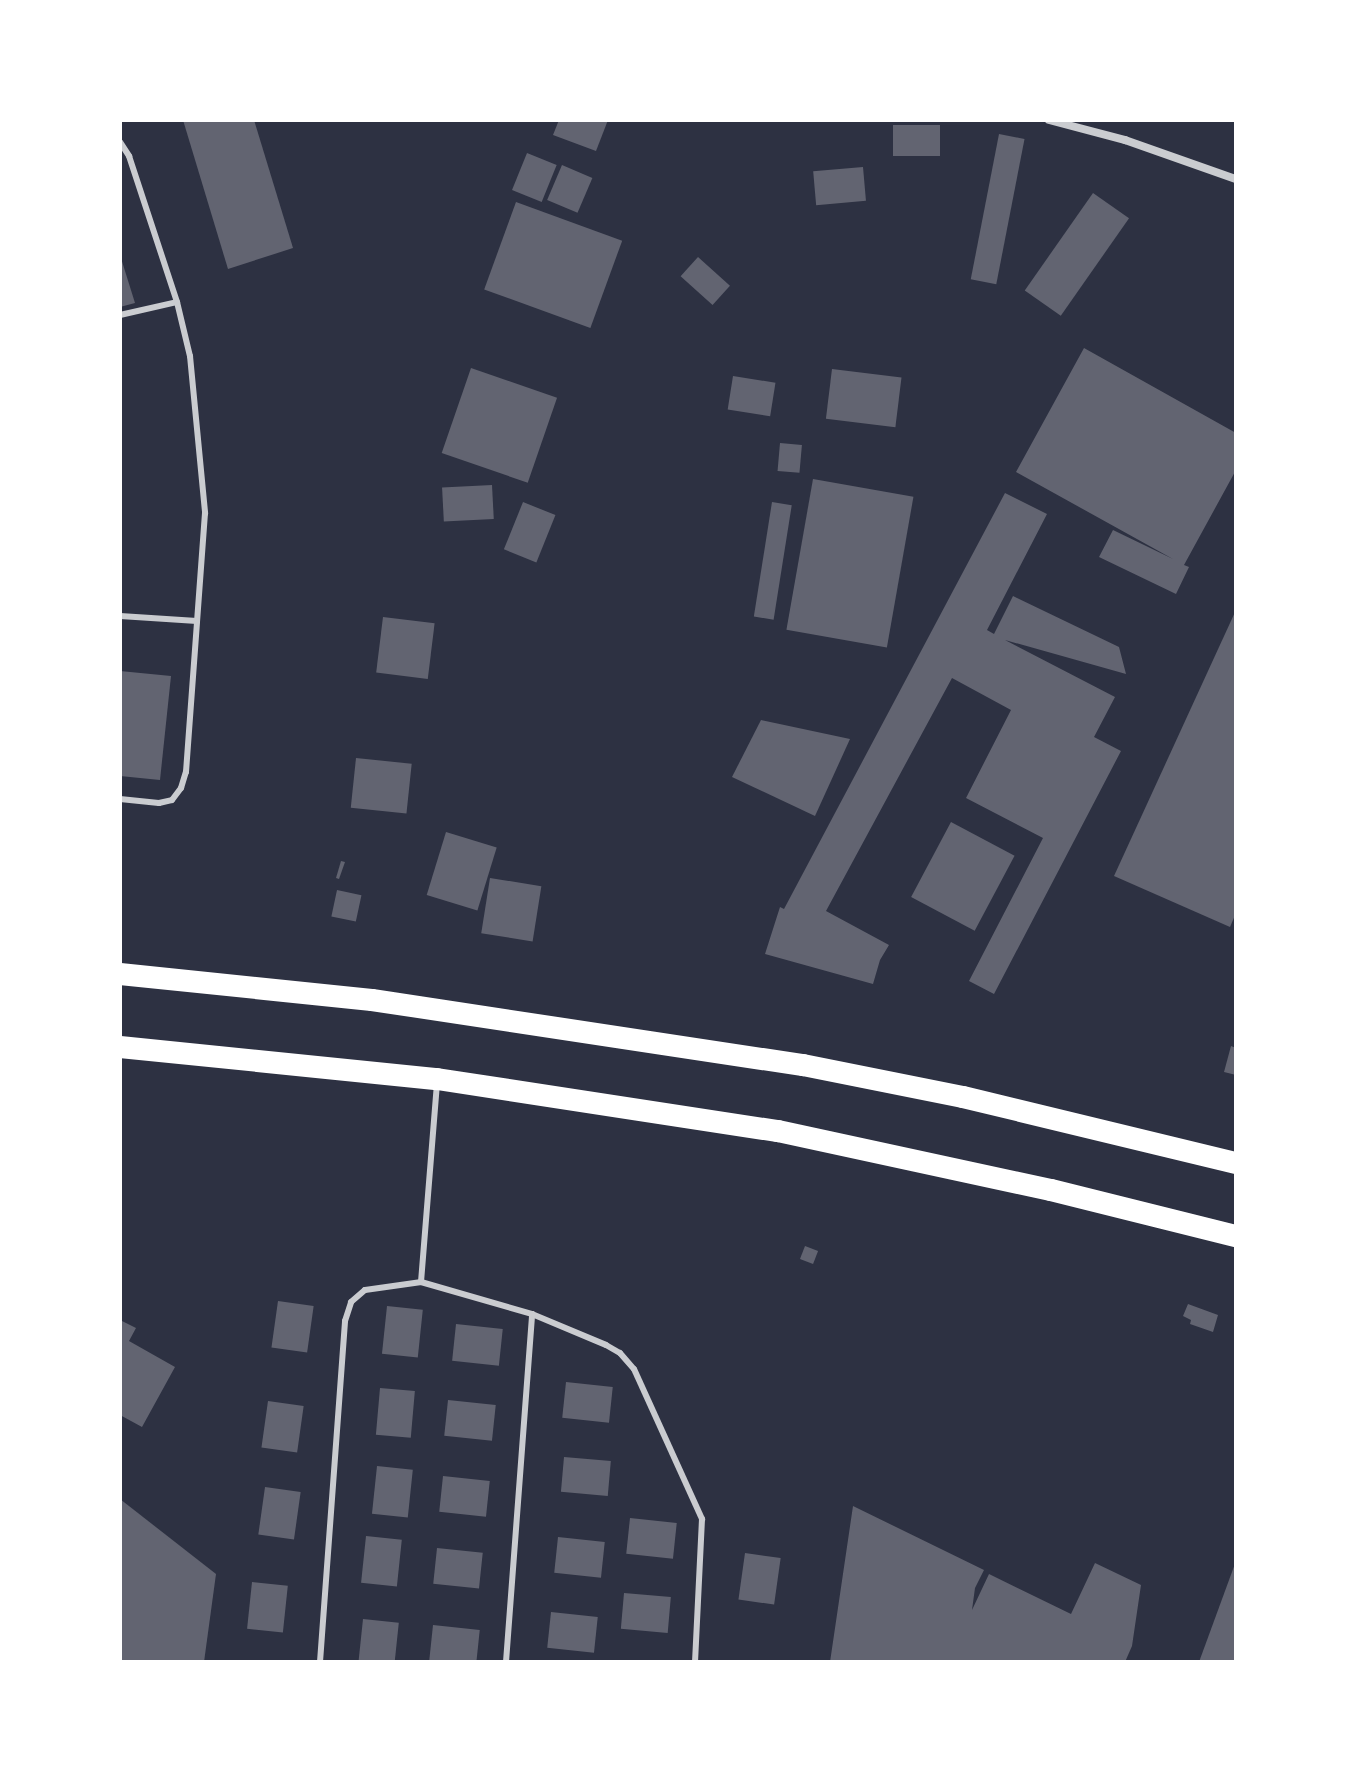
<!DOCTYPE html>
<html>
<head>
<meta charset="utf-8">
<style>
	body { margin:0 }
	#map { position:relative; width:1356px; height:1782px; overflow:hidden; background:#2d3142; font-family:Jost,sans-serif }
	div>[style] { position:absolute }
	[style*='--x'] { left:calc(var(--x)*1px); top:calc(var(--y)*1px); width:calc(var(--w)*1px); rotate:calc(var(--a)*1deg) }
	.building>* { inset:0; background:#626471; transform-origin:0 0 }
	.service>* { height:6px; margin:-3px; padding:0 3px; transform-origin:3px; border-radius:3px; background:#caccd0 }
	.minor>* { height:8px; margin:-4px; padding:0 4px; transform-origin:4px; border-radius:4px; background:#caccd0 }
	.trunk>* { height:22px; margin:-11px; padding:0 11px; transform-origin:11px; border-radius:11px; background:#fff }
	span { translate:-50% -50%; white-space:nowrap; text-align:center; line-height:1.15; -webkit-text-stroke:7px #fff; paint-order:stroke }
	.frame { position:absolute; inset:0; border:122px solid #fff; pointer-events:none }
</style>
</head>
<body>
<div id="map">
	<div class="building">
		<i style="clip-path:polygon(183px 120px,254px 120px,293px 248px,228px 269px)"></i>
		<i style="clip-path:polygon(559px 120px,608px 120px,596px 151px,553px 135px)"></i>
		<i style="left:940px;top:125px;width:31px;height:47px;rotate:90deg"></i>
		<i style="left:999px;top:134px;width:26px;height:148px;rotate:11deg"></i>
		<i style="left:527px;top:153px;width:32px;height:40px;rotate:22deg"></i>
		<i style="left:562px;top:165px;width:33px;height:38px;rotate:23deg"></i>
		<i style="left:863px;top:167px;width:34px;height:50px;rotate:85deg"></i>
		<i style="left:1093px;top:193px;width:44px;height:119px;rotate:35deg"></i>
		<i style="left:516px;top:202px;width:113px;height:93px;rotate:20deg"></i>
		<i style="clip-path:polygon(120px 255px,135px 303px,120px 307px)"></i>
		<i style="left:698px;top:257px;width:43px;height:26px;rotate:42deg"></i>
		<i style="clip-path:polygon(1084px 348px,1236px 433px,1236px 470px,1184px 565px,1189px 567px,1176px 594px,1099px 557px,1113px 530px,1173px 559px,1016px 472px)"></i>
		<i style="left:471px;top:368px;width:91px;height:90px;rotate:19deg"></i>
		<i style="left:832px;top:369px;width:70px;height:50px;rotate:7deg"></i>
		<i style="left:733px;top:376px;width:43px;height:34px;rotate:9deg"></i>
		<i style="left:780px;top:443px;width:22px;height:28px;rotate:5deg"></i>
		<i style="left:813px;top:479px;width:102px;height:153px;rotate:10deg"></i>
		<i style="left:492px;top:485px;width:34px;height:50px;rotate:87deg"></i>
		<i style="clip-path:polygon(1005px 493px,1047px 514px,987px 630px,994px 634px,1013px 596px,1119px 647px,1126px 674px,1005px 640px,1115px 697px,1094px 737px,1121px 751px,994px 994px,969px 981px,1043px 838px,966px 798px,1011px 710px,952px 678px,826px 911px,889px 945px,880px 960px,873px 984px,765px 954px,780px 907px,784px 909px)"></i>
		<i style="left:523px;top:502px;width:35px;height:51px;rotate:22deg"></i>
		<i style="left:772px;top:502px;width:20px;height:116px;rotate:9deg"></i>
		<i style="clip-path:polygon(1236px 610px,1236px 913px,1230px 927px,1114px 876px)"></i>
		<i style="left:383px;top:617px;width:52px;height:56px;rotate:7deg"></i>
		<i style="clip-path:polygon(120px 671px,171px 676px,160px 780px,120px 776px)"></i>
		<i style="clip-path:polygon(761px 720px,850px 739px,815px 816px,732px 777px)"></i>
		<i style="left:356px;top:758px;width:56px;height:50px;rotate:6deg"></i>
		<i style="left:951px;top:822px;width:72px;height:85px;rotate:28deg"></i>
		<i style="left:446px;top:832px;width:53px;height:66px;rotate:17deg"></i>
		<i style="clip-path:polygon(341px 861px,345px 862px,339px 879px,336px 878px)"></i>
		<i style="left:490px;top:878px;width:52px;height:56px;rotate:9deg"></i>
		<i style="left:337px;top:890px;width:25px;height:27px;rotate:12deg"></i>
		<i style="clip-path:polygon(1231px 1046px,1236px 1048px,1236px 1075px,1224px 1072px)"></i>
		<i style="left:805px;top:1246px;width:14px;height:14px;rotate:21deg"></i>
		<i style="left:278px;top:1301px;width:36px;height:47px;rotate:8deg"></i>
		<i style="clip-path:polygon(1188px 1304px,1218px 1315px,1213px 1332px,1190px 1324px,1191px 1320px,1183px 1316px)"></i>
		<i style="left:387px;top:1306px;width:36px;height:48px;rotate:6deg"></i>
		<i style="clip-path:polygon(120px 1320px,136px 1328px,129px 1341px,175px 1367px,142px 1427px,120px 1415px)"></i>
		<i style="left:456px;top:1324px;width:47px;height:37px;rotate:6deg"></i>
		<i style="left:566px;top:1382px;width:47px;height:36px;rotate:6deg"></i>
		<i style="left:380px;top:1388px;width:35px;height:47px;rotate:5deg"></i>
		<i style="left:448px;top:1400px;width:48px;height:36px;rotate:6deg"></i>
		<i style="left:268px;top:1401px;width:36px;height:47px;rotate:8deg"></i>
		<i style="left:564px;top:1457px;width:47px;height:35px;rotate:5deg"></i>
		<i style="left:377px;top:1466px;width:36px;height:48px;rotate:6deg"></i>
		<i style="left:443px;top:1476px;width:47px;height:36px;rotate:6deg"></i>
		<i style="left:265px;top:1487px;width:36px;height:48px;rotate:8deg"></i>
		<i style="clip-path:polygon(120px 1499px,216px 1574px,204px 1662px,120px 1662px)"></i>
		<i style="clip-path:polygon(853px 1506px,984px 1570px,975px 1588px,972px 1610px,989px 1574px,1071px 1614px,1095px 1563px,1141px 1585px,1132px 1646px,1125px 1662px,830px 1662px)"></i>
		<i style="left:630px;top:1518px;width:47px;height:36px;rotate:6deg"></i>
		<i style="left:366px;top:1536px;width:36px;height:47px;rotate:6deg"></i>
		<i style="left:558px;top:1537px;width:47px;height:36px;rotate:6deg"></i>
		<i style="left:437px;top:1548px;width:46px;height:36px;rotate:6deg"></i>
		<i style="left:745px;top:1553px;width:36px;height:47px;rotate:8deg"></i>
		<i style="clip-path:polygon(1236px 1561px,1236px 1662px,1199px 1662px)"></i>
		<i style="left:252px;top:1582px;width:36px;height:47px;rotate:6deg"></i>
		<i style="left:624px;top:1593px;width:47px;height:36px;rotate:5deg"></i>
		<i style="left:551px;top:1612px;width:47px;height:36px;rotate:6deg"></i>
		<i style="left:363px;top:1619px;width:36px;height:43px;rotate:6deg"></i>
		<i style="left:433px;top:1625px;width:47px;height:36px;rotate:6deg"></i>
	</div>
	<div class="service">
		<i style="--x:120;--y:142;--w:17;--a:57"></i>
		<i style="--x:129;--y:156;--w:154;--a:71.8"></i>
		<i style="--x:177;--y:302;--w:56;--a:76.5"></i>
		<i style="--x:190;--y:356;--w:158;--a:84.5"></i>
		<i style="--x:205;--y:513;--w:108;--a:94.2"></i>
		<i style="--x:197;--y:621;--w:77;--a:-176.3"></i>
		<i style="--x:120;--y:315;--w:58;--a:-12.8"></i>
		<i style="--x:120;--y:799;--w:39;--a:6"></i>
		<i style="--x:159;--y:803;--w:13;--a:-13"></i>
		<i style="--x:172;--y:800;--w:15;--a:-53"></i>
		<i style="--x:181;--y:788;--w:17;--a:-73"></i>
		<i style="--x:186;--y:772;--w:151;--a:-85.8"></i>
		<i style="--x:421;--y:1282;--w:200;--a:-85.4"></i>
		<i style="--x:320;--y:1662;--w:342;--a:-85.8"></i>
		<i style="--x:345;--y:1321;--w:20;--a:-72"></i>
		<i style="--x:351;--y:1302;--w:18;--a:-41"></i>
		<i style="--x:365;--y:1290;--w:57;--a:-8.1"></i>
		<i style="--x:421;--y:1282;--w:116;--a:16.1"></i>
		<i style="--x:532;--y:1314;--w:80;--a:22.7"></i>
		<i style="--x:606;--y:1345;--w:16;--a:30"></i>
		<i style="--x:620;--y:1353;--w:21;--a:49"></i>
		<i style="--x:634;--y:1369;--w:165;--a:65.6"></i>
		<i style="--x:702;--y:1519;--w:143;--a:92.8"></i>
		<i style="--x:506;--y:1662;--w:349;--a:-85.7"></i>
	</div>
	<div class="minor">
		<i style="--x:1049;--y:120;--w:79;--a:14.7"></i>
		<i style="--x:1125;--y:140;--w:118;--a:19.4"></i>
	</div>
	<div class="trunk">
		<i style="--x:120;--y:974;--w:253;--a:5.9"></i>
		<i style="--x:372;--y:1000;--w:436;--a:8.6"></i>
		<i style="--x:803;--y:1065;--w:163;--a:11.3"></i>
		<i style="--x:963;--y:1097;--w:281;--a:13.6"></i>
		<i style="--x:120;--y:1047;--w:319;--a:5.8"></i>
		<i style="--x:437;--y:1079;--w:345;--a:8.7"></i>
		<i style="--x:778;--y:1131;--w:279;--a:12.2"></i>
		<i style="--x:1051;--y:1190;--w:191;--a:14"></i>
	</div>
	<div class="frame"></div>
</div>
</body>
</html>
